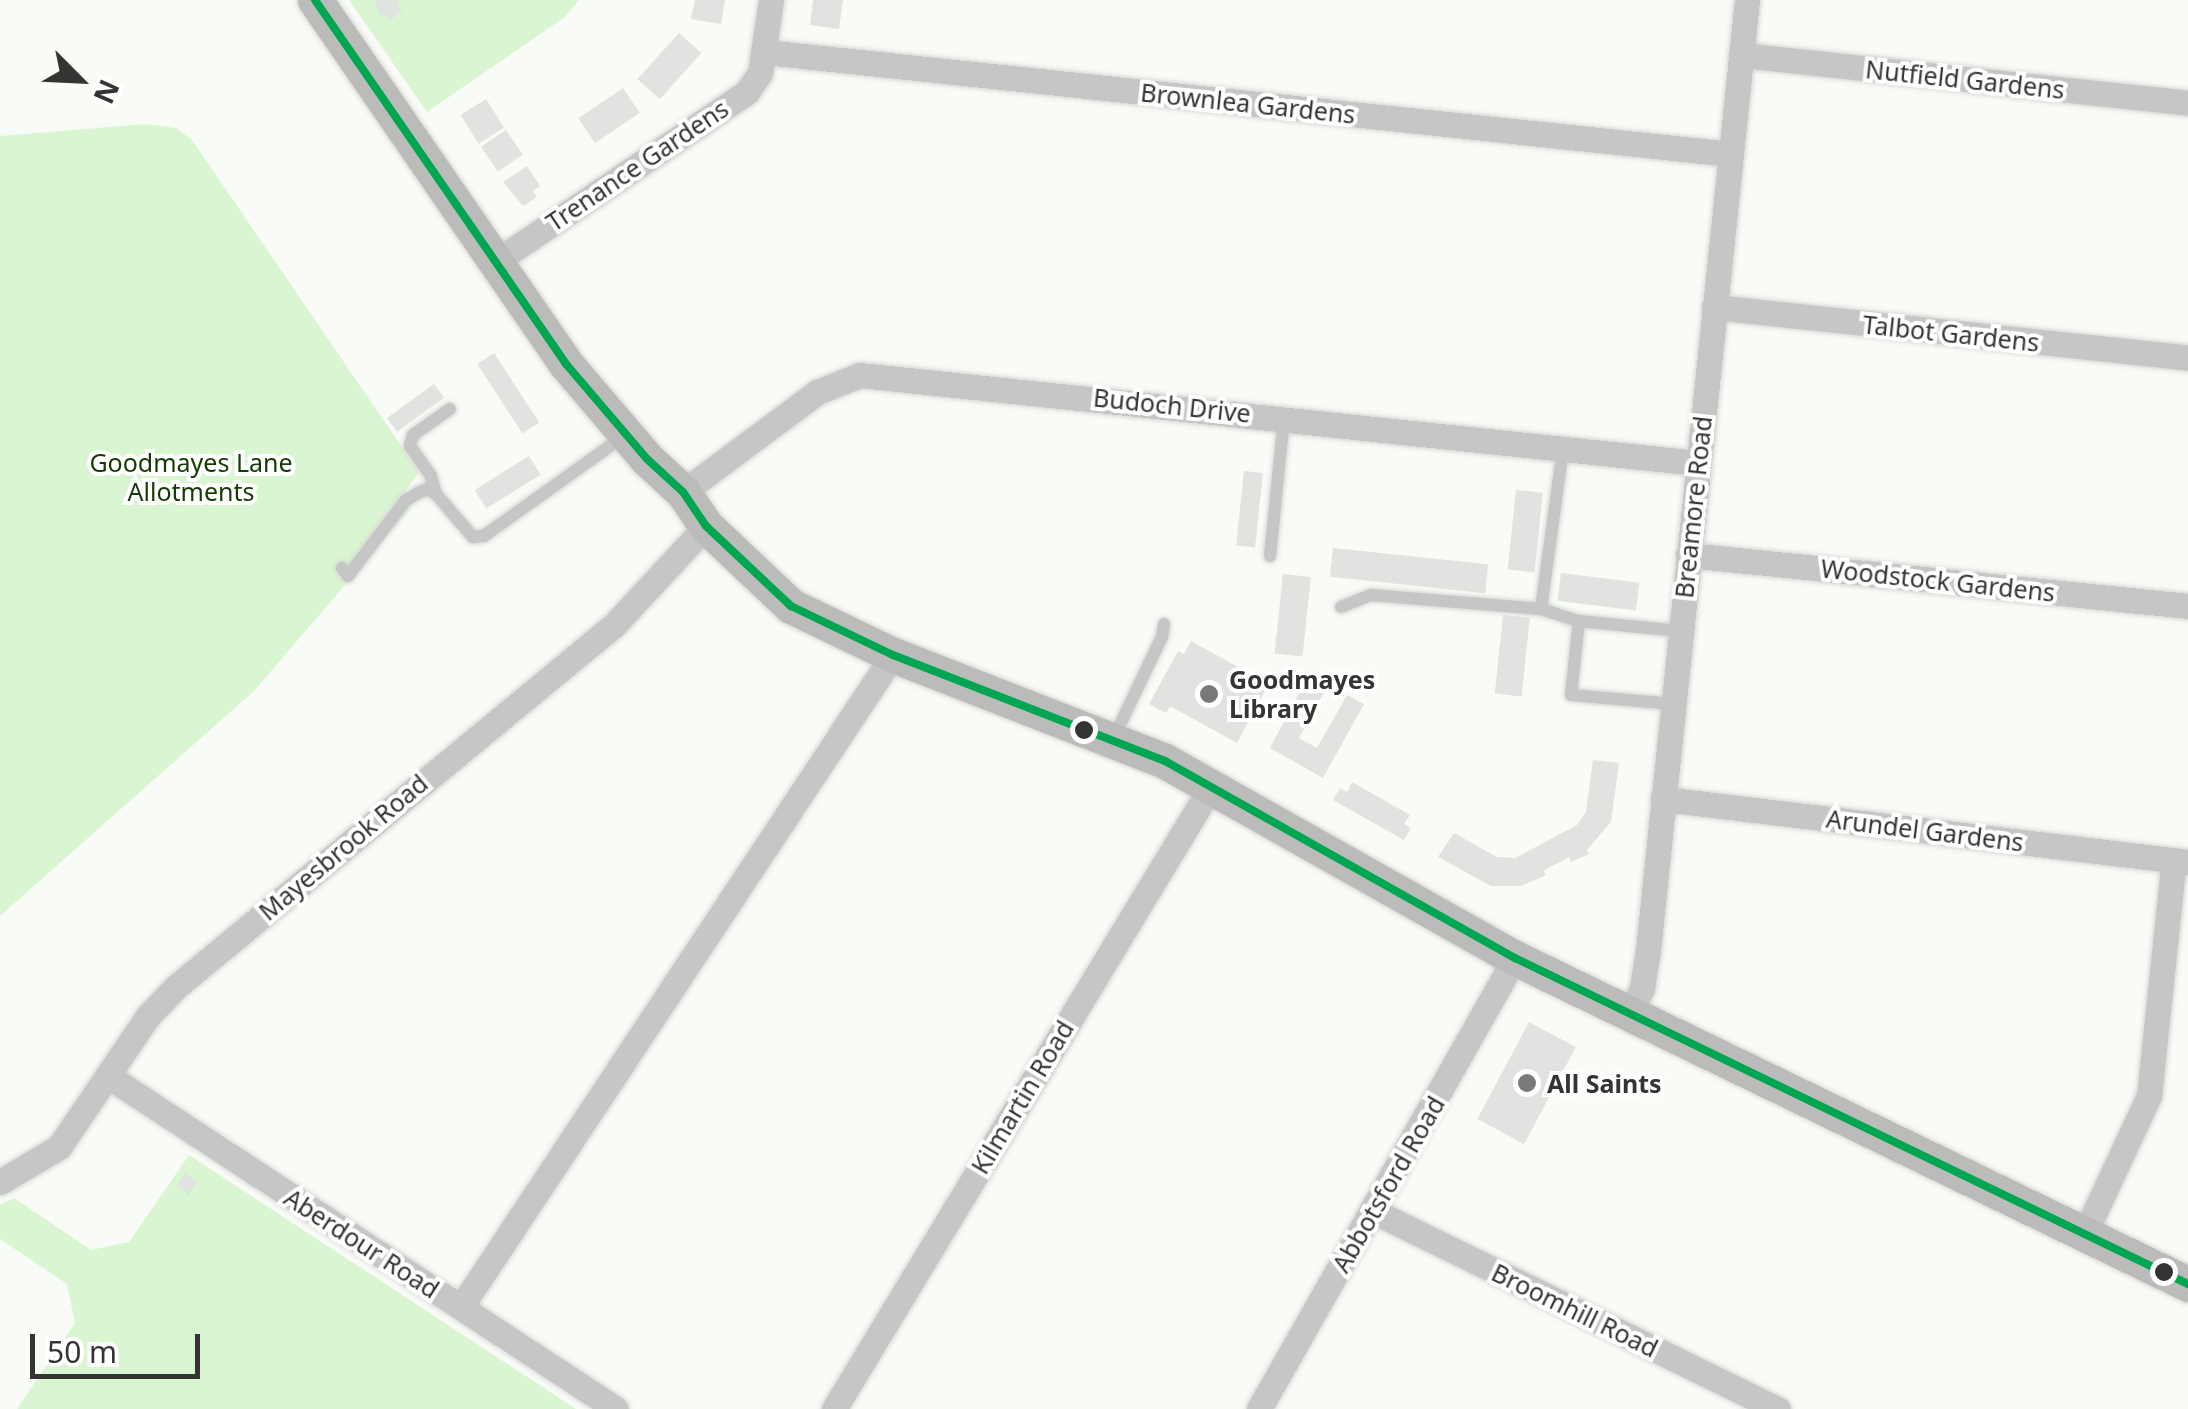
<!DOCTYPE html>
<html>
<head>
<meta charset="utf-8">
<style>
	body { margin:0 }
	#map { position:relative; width:2188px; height:1409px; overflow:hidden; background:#f8fbf6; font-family:"Noto Sans",sans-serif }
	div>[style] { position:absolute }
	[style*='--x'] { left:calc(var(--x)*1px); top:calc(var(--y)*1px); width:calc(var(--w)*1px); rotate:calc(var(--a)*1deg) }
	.green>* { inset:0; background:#daf5d1 }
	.building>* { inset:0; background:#e0e3df; transform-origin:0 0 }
	.roads { filter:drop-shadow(0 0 2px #d5d7d4) drop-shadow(0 0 2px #d5d7d4) }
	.service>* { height:12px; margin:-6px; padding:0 6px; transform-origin:6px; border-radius:6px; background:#c5c6c5 }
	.minor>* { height:25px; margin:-12.5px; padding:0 12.5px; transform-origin:12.5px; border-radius:12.5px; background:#c5c6c5 }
	.secondary>* { height:35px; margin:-17.5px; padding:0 17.5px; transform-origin:17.5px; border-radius:17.5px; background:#bbbcba }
	.bus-1>* { height:8px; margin:-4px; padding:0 4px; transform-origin:4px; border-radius:4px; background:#00a651 }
	.dots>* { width:28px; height:28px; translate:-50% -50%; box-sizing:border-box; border:5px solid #fff; border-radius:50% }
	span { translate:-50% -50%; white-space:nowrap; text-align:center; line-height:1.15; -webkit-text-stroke:8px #fff; paint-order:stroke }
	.street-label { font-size:25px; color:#343533 }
	.park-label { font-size:25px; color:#143b02 }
	.poi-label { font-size:25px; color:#343533; font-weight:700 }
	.left { translate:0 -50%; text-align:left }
	.north { position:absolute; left:30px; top:30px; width:100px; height:100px; -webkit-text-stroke:8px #fff; paint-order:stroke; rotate:114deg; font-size:28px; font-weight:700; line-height:40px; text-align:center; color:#343533 }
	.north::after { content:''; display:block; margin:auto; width:35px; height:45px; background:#343533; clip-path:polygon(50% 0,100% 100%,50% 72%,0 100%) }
	.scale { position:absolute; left:30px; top:1334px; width:170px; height:45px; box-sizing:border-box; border:5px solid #343533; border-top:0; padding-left:12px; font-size:30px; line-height:35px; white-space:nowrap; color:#343533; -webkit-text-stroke:8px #fff; paint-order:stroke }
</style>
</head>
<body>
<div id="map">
	<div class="green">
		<i style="clip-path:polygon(349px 0,579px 0,565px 17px,427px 112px)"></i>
		<i style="clip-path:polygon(145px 124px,176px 128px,192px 140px,419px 472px,402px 496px,412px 507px,254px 691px,0 916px,0 136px)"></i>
		<i style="clip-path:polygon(189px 1155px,576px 1409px,17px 1409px,75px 1323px,67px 1284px,0 1239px,0 1205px,14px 1198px,91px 1250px,129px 1242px)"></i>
	</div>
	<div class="building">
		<i style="clip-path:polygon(375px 0,403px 0,397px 4px,402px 11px,389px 21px,385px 14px,380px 16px)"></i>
		<i style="clip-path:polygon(695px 0,725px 0,721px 24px,691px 19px)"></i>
		<i style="clip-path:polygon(813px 0,843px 0,839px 29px,810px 25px)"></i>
		<i style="left:679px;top:33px;width:30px;height:62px;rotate:42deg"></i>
		<i style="left:623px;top:88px;width:30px;height:54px;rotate:56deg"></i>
		<i style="left:486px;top:99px;width:34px;height:30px;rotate:58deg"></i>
		<i style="left:506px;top:130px;width:30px;height:30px;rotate:56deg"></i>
		<i style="clip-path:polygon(527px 166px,540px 186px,533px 191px,537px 197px,523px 206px,503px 182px)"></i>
		<i style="left:494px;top:353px;width:83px;height:20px;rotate:57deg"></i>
		<i style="left:434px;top:384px;width:17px;height:58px;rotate:54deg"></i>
		<i style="left:529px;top:456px;width:22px;height:64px;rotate:58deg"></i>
		<i style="left:1244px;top:471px;width:19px;height:75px;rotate:6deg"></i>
		<i style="left:1516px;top:490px;width:27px;height:80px;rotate:6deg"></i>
		<i style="left:1333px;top:548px;width:156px;height:29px;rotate:6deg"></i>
		<i style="left:1561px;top:573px;width:79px;height:28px;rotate:7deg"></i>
		<i style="left:1283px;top:574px;width:28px;height:80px;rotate:6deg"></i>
		<i style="left:1503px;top:615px;width:27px;height:79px;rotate:6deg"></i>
		<i style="clip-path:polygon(1191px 641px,1269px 684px,1237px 743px,1170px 706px,1166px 713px,1149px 704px,1178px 651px,1184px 654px)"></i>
		<i style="clip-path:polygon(1311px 670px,1330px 681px,1299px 738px,1317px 748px,1347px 695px,1364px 704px,1323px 778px,1270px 748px)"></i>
		<i style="clip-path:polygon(1593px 760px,1619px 763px,1611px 822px,1587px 850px,1589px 854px,1571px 862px,1569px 857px,1543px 871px,1546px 875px,1521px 886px,1491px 886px,1438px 857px,1454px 833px,1497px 857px,1515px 858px,1577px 825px,1586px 812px)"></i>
		<i style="clip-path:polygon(1352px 782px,1410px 815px,1404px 824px,1411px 828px,1404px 840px,1333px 800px,1340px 788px,1347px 792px)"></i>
		<i style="left:1529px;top:1022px;width:53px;height:110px;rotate:28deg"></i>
		<i style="left:186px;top:1173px;width:15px;height:16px;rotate:37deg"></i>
	</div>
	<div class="roads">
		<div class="service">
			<i style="--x:436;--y:494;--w:19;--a:-106"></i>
			<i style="--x:431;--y:476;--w:37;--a:-125"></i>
			<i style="--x:410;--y:446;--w:11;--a:-75"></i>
			<i style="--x:413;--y:435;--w:45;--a:-35.1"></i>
			<i style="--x:1270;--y:556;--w:140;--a:-84.2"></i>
			<i style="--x:342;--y:568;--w:10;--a:53"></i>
			<i style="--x:348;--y:576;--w:96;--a:-52.7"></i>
			<i style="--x:406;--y:500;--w:14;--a:-30"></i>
			<i style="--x:418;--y:493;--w:10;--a:-24"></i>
			<i style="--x:427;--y:489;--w:10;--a:29"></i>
			<i style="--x:436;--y:494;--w:57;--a:49.3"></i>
			<i style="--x:473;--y:537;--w:11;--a:-5"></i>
			<i style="--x:484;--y:536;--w:171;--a:-35.5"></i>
			<i style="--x:1341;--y:607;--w:32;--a:-22"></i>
			<i style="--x:1371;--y:595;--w:171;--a:4.7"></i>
			<i style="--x:1541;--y:609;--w:40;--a:18"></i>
			<i style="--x:1579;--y:621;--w:101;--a:5.7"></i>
			<i style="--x:1541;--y:609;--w:162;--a:-82.2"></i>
			<i style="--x:1579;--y:621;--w:74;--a:96.2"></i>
			<i style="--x:1571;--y:695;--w:102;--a:5"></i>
			<i style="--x:1114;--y:737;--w:111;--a:-64.4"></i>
			<i style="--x:1162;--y:637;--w:13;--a:-81"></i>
		</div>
		<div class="minor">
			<i style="--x:765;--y:52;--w:971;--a:6.03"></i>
			<i style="--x:1741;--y:55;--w:450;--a:6.1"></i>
			<i style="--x:498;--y:260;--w:300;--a:-34"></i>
			<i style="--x:747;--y:92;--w:23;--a:-56"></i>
			<i style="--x:760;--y:73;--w:74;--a:-81.4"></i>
			<i style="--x:1714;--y:307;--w:477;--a:6.1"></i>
			<i style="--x:683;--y:492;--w:167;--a:-36.7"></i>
			<i style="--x:817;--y:392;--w:46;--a:-21.6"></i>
			<i style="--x:860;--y:375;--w:842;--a:6"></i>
			<i style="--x:1688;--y:555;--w:503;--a:5.82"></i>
			<i style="--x:1663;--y:799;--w:529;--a:6.84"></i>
			<i style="--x:1631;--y:1011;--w:25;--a:-64"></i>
			<i style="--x:1642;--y:988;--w:38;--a:-81"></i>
			<i style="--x:1648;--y:950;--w:955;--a:-84.05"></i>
			<i style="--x:108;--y:1076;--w:607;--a:33.25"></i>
			<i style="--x:0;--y:1182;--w:69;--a:-30.7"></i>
			<i style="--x:59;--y:1147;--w:158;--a:-55.8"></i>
			<i style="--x:148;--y:1016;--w:42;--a:-46"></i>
			<i style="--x:177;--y:986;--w:567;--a:-39.56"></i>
			<i style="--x:614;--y:625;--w:135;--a:-47.1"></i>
			<i style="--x:1373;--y:1211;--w:451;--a:26.1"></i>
			<i style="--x:2085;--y:1233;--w:151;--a:-65"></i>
			<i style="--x:2149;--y:1096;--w:237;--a:-84"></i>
			<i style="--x:461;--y:1307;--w:782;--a:-56.47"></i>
			<i style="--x:834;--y:1409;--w:730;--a:-58.79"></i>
			<i style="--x:1259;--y:1409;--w:519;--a:-60.42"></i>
		</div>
		<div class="secondary">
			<i style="--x:315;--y:0;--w:442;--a:55.4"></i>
			<i style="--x:566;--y:364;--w:125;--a:49.5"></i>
			<i style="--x:647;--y:459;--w:49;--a:42.5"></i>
			<i style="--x:683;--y:492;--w:41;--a:55.9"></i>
			<i style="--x:706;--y:526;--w:117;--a:43.3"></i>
			<i style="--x:791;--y:606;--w:113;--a:25.7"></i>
			<i style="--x:893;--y:655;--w:292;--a:21.3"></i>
			<i style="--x:1165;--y:761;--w:402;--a:29.4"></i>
			<i style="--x:1515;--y:958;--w:748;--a:25.85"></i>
		</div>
	</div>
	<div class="bus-1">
		<i style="--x:315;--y:0;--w:442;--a:55.4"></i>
		<i style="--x:566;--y:364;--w:125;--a:49.5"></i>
		<i style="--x:647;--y:459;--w:49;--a:42.5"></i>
		<i style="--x:683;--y:492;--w:41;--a:55.9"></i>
		<i style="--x:706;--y:526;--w:117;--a:43.3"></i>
		<i style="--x:791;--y:606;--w:113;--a:25.7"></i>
		<i style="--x:893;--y:655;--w:292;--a:21.3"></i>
		<i style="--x:1165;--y:761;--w:402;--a:29.4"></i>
		<i style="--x:1515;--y:958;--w:748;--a:25.85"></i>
	</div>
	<div class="dots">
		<i style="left:1209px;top:694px;background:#797a77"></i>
		<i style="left:1084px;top:730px;background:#343533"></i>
		<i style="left:1527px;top:1083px;background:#797a77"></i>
		<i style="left:2164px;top:1272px;background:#343533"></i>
	</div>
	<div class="street-label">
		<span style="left:1965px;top:79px;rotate:6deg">Nutfield Gardens</span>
		<span style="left:1248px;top:103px;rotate:6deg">Brownlea Gardens</span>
		<span style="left:637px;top:165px;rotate:-34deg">Trenance Gardens</span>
		<span style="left:1951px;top:333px;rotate:6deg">Talbot Gardens</span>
		<span style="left:1172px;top:405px;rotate:6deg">Budoch Drive</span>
		<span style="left:1693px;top:507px;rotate:-84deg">Breamore Road</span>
		<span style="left:1938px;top:580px;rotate:6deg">Woodstock Gardens</span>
		<span style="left:1925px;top:830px;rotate:7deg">Arundel Gardens</span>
		<span style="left:343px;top:847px;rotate:-40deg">Mayesbrook Road</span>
		<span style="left:1022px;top:1097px;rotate:-59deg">Kilmartin Road</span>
		<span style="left:1388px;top:1184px;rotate:-60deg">Abbotsford Road</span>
		<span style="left:362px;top:1243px;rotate:33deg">Aberdour Road</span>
		<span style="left:1575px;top:1310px;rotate:26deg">Broomhill Road</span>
	</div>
	<div class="park-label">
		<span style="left:191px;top:477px">Goodmayes Lane<br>Allotments</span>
	</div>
	<div class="poi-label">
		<span class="left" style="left:1229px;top:694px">Goodmayes<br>Library</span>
		<span class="left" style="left:1547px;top:1083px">All Saints</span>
	</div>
	<div class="north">N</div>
	<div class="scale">50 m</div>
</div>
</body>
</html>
